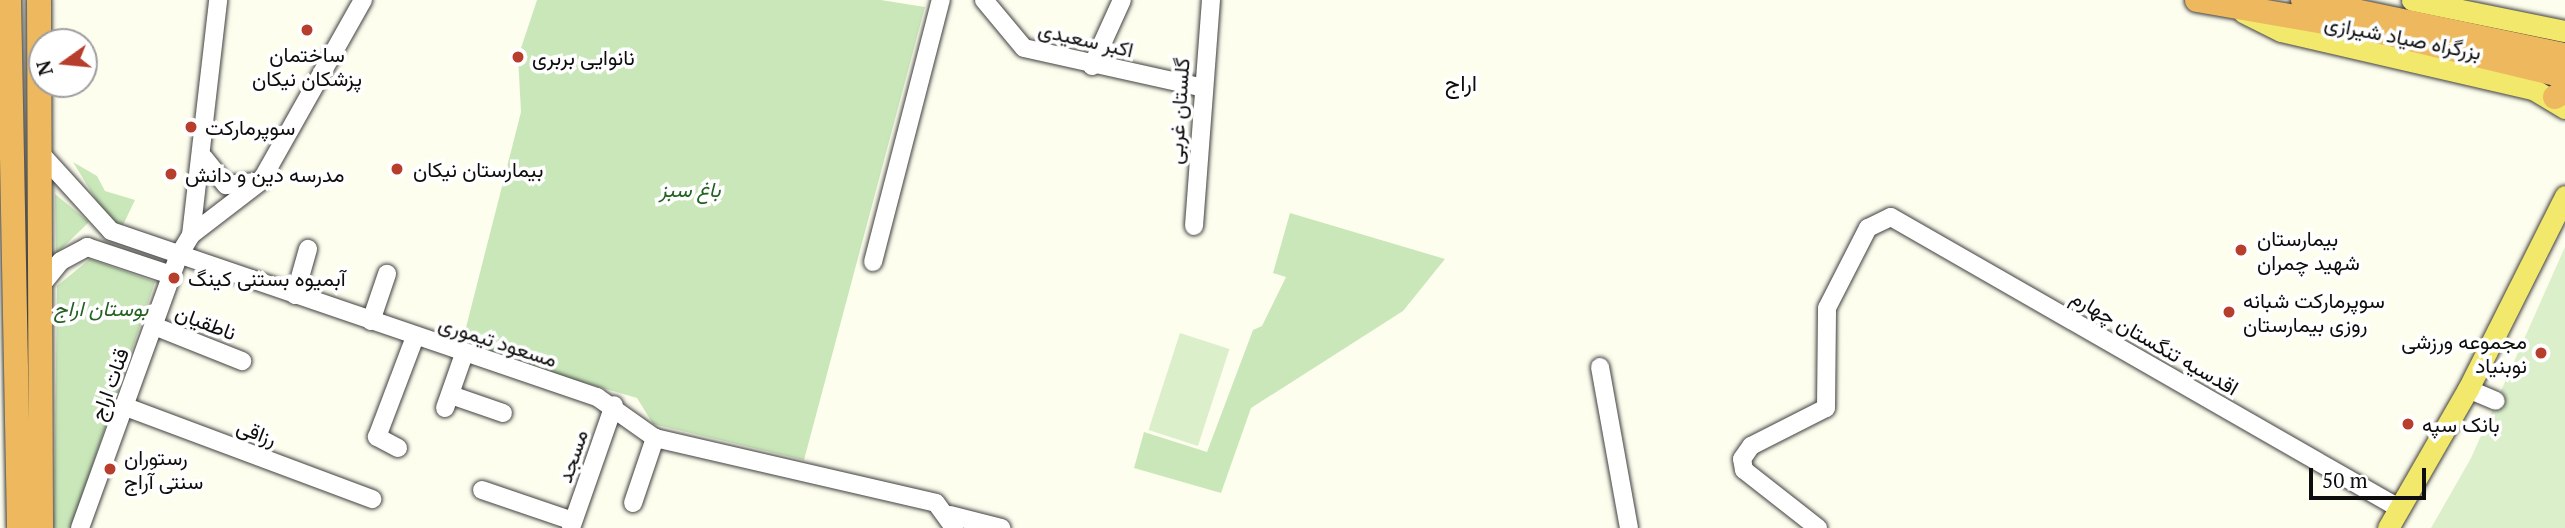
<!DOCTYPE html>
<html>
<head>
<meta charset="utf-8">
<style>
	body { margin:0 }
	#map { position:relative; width:2565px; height:528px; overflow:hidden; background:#fefeef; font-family:"PT Serif",Vazirmatn,serif }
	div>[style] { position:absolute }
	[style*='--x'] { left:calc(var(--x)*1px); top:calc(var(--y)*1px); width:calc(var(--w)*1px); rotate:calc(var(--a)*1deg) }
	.green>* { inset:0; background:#cae7ba }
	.pitch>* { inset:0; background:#dcefcb; transform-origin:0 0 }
	.roads { filter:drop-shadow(0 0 2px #404040) drop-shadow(0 0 2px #404040) }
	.minor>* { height:18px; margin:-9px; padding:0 9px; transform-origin:9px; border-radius:9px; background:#fff }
	.major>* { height:21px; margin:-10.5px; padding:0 10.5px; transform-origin:10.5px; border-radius:10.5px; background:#f2e86b }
	.highway>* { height:24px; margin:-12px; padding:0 12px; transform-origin:12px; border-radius:12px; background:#edb85e }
	.dots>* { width:19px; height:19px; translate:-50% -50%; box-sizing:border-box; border:4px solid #fff; border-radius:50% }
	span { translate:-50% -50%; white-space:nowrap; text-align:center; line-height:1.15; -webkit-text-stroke:7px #fff; paint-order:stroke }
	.street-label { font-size:21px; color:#0d0d0d }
	.poi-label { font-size:21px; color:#0d0d0d }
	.left { translate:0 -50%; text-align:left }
	.right { translate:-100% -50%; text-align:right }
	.park-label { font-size:21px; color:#236221; font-style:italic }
	.neighbourhood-label { font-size:23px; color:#0d0d0d }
	.north { position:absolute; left:28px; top:28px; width:70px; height:70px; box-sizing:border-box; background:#fff; border:2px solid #9e9e9e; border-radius:50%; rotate:255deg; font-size:19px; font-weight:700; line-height:28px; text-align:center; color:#0d0d0d }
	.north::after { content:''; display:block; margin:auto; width:24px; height:32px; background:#b73d2c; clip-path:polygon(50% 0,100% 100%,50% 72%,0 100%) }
	.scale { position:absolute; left:2309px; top:468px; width:117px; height:32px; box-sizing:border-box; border:4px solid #0d0d0d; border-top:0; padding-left:9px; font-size:21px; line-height:24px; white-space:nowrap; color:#0d0d0d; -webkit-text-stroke:5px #fff; paint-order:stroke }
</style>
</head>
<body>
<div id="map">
	<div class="green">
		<i style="clip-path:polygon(537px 0,881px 0,925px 7px,804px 460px,653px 424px,637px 398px,461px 347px,521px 112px,518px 57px)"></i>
		<i style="clip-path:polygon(73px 162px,97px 176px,105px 191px,135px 200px,123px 225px,109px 221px)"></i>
		<i style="clip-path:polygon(55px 194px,89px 222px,56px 254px)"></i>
		<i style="clip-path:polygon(1290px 213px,1445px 259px,1403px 311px,1251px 408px,1221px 493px,1134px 468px,1144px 432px,1207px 452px,1253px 330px,1262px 326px,1286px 277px,1273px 273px)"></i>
		<i style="clip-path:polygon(90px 259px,155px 282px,71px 528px,54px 528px,57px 286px)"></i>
	</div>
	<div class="pitch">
		<i style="clip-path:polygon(2565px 247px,2565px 528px,2431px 528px,2471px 458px)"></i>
		<i style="left:1180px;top:333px;width:52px;height:102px;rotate:18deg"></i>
	</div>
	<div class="roads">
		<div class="minor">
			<i style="--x:984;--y:0;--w:62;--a:50.2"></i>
			<i style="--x:1024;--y:48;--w:180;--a:12.5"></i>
			<i style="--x:1092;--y:66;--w:72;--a:-65.6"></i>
			<i style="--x:43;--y:156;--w:101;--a:47.8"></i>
			<i style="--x:111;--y:231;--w:514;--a:18.86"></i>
			<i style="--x:597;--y:397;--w:71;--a:35.3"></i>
			<i style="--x:655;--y:438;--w:288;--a:13"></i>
			<i style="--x:936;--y:503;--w:31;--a:54"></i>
			<i style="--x:204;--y:158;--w:35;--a:51"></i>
			<i style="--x:226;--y:185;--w:30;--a:-6"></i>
			<i style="--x:1194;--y:226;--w:227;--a:-85.7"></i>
			<i style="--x:191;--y:235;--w:237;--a:-83.4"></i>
			<i style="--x:873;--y:262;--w:271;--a:-75.5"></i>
			<i style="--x:43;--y:283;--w:28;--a:-51"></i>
			<i style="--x:61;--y:261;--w:30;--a:-28"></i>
			<i style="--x:87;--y:247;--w:89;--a:18.4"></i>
			<i style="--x:295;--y:295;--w:48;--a:-74.2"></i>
			<i style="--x:371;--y:321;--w:50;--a:-71.2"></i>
			<i style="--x:154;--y:326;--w:95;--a:21.7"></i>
			<i style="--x:1600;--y:367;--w:164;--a:79.8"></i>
			<i style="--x:2468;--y:389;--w:30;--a:23"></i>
			<i style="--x:451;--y:395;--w:55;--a:19.1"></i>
			<i style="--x:126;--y:407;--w:263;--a:20.5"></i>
			<i style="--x:445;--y:408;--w:57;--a:-70.6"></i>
			<i style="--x:398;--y:448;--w:24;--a:-152"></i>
			<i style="--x:377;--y:437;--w:107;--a:-69.2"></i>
			<i style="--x:482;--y:490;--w:96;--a:18.8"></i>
			<i style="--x:633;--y:503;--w:69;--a:-71.3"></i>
			<i style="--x:950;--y:515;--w:53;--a:14.3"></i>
			<i style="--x:80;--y:528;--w:290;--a:-70.1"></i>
			<i style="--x:179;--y:255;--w:23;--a:-59"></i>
			<i style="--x:191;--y:235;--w:88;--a:-37.6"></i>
			<i style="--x:261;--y:181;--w:208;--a:-60.6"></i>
			<i style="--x:571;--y:528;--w:130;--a:-70.7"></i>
			<i style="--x:1818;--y:528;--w:94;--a:-141.9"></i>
			<i style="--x:1744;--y:470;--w:11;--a:-100"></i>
			<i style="--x:1742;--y:459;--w:16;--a:-55"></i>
			<i style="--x:1751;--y:446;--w:84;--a:-26.9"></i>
			<i style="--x:1826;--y:408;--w:100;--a:-89.4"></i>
			<i style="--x:1827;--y:308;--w:90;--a:-62.9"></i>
			<i style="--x:1868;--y:228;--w:25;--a:-26"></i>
			<i style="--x:1891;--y:217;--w:583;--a:29.82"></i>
		</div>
		<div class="major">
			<i style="--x:2412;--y:0;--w:156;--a:11.5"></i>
			<i style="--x:2243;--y:12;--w:42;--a:26.6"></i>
			<i style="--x:2281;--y:31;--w:259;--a:13"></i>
			<i style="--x:2533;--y:89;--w:37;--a:31"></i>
			<i style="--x:2388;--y:528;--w:160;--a:-60.1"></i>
			<i style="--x:2468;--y:389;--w:216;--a:-63.3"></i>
		</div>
		<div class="highway">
			<i style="--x:9;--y:0;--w:528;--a:88.91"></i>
			<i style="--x:39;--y:0;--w:528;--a:89.78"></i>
			<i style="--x:2197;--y:0;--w:183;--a:9.8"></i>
			<i style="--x:2377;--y:31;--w:193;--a:13.5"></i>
			<i style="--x:2303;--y:0;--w:268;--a:11.9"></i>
			<i style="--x:2555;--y:97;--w:12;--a:-31"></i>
		</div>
	</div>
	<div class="dots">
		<i style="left:307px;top:30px;background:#b73d2c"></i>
		<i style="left:518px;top:57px;background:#b73d2c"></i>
		<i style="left:191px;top:127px;background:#b73d2c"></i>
		<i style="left:397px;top:169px;background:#b73d2c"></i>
		<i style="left:171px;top:174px;background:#b73d2c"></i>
		<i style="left:2241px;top:250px;background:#b73d2c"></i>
		<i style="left:174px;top:278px;background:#b73d2c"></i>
		<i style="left:2229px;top:312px;background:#b73d2c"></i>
		<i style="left:2541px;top:353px;background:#b73d2c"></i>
		<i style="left:2408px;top:424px;background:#b73d2c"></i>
		<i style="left:110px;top:469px;background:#b73d2c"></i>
	</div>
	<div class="street-label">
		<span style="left:2403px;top:37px;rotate:11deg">بزرگراه صیاد شیرازی</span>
		<span style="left:1086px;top:39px;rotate:13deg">اکبر سعیدی</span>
		<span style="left:1178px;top:111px;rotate:-86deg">گلستان غربی</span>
		<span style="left:206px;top:322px;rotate:21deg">ناطقیان</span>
		<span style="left:498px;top:341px;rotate:18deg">مسعود تیموری</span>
		<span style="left:2155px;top:342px;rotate:30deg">اقدسیه تنگستان چهارم</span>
		<span style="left:109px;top:384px;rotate:-70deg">قنات اراج</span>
		<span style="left:257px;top:432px;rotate:21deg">رزاقی</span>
		<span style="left:572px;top:456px;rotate:-71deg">مسجد</span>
	</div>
	<div class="poi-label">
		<span style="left:307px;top:66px">ساختمان<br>پزشکان نیکان</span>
		<span class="left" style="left:532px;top:57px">نانوایی بربری</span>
		<span class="left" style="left:205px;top:127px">سوپرمارکت</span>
		<span class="left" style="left:413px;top:169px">بیمارستان نیکان</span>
		<span class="left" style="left:185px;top:174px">مدرسه دین و دانش</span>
		<span class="left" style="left:2257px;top:250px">بیمارستان<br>شهید چمران</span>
		<span class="left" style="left:188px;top:278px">آبمیوه بستنی کینگ</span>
		<span class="left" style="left:2243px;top:312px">سوپرمارکت شبانه<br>روزی بیمارستان</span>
		<span class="right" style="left:2527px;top:353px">مجموعه ورزشی<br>نوبنیاد</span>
		<span class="left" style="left:2422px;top:424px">بانک سپه</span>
		<span class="left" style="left:124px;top:469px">رستوران<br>سنتی آراج</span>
	</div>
	<div class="park-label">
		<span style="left:690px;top:189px">باغ سبز</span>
		<span style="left:101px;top:308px">بوستان اراج</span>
	</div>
	<div class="neighbourhood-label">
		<span style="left:1461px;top:83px">اراج</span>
	</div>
	<div class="north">N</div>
	<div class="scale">50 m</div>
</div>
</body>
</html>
